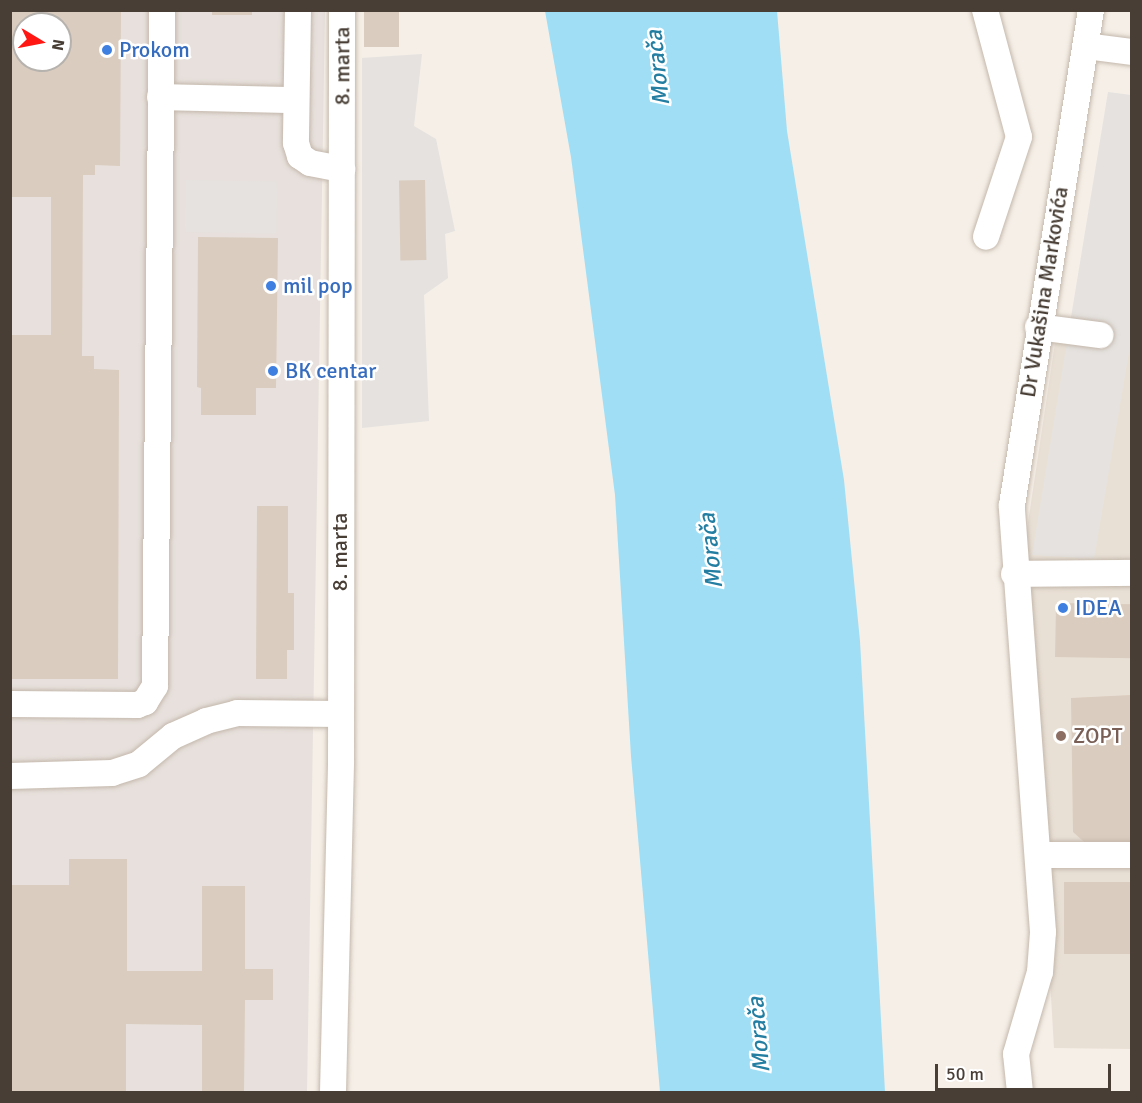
<!DOCTYPE html>
<html>
<head>
<meta charset="utf-8">
<style>
	body { margin:0 }
	#map { position:relative; width:1142px; height:1103px; overflow:hidden; background:#f5efe7; font-family:Signika,sans-serif }
	div>[style] { position:absolute }
	[style*='--x'] { left:calc(var(--x)*1px); top:calc(var(--y)*1px); width:calc(var(--w)*1px); rotate:calc(var(--a)*1deg) }
	.residential>* { inset:0; background:#e9e0d5 }
	.industrial>* { inset:0; background:#e7e0dc }
	.parking>* { inset:0; background:#e5e2df; transform-origin:0 0 }
	.water>* { inset:0; background:#9fdef5 }
	.building>* { inset:0; background:#daccbe; transform-origin:0 0 }
	.roads { filter:drop-shadow(0 0 2px #c4b8ac) drop-shadow(0 0 2px #c4b8ac) }
	.minor>* { height:26px; margin:-13px; padding:0 13px; transform-origin:13px; border-radius:13px; background:#fff }
	.dots>* { width:16px; height:16px; translate:-50% -50%; box-sizing:border-box; border:3px solid #fff; border-radius:50% }
	span { translate:-50% -50%; white-space:nowrap; text-align:center; line-height:1.15; -webkit-text-stroke:5px #fff; paint-order:stroke }
	.shop-label { font-size:22px; color:#366cbe }
	.left { translate:0 -50%; text-align:left }
	.street-label { font-size:22px; color:#483e35 }
	.education-label { font-size:22px; color:#785e54 }
	.water-label { font-size:24px; color:#237ea2; font-style:italic }
	.frame { position:absolute; inset:0; border:12px solid #483e35; pointer-events:none }
	.north { position:absolute; left:12px; top:12px; width:60px; height:60px; box-sizing:border-box; background:#fff; border:2px solid #b6b2ae; border-radius:50%; rotate:100deg; font-size:16px; font-weight:700; line-height:24px; text-align:center; color:#483e35 }
	.north::after { content:''; display:block; margin:auto; width:21px; height:27px; background:#ff1813; clip-path:polygon(50% 0,100% 100%,50% 72%,0 100%) }
	.scale { position:absolute; left:935px; top:1064px; width:176px; height:27px; box-sizing:border-box; border:3px solid #483e35; border-top:0; padding-left:8px; font-size:18px; line-height:21px; white-space:nowrap; color:#483e35; -webkit-text-stroke:4px #fff; paint-order:stroke }
</style>
</head>
<body>
<div id="map">
	<div class="residential">
		<i style="clip-path:polygon(1058px 323px,1131px 326px,1131px 1049px,1054px 1048px,1025px 543px)"></i>
	</div>
	<div class="industrial">
		<i style="clip-path:polygon(evenodd,10px 11px,325px 11px,307px 1092px,11px 1092px,10px 11px,24px 24px,60px 24px,60px 60px,24px 60px,24px 24px)"></i>
	</div>
	<div class="parking">
		<i style="clip-path:polygon(422px 54px,414px 126px,436px 139px,455px 231px,445px 234px,448px 278px,424px 295px,429px 421px,362px 428px,362px 58px)"></i>
		<i style="clip-path:polygon(1108px 92px,1131px 95px,1131px 340px,1094px 559px,1032px 555px)"></i>
		<i style="left:186px;top:180px;width:91px;height:52px;rotate:1deg"></i>
	</div>
	<div class="water">
		<i style="clip-path:polygon(545px 11px,777px 11px,787px 131px,844px 480px,860px 641px,885px 1092px,660px 1092px,631px 756px,615px 495px,571px 157px)"></i>
	</div>
	<div class="building">
		<i style="clip-path:polygon(evenodd,10px 10px,121px 10px,120px 166px,95px 165px,95px 175px,83px 175px,82px 356px,94px 356px,94px 369px,119px 370px,118px 679px,10px 679px,10px 335px,51px 335px,51px 197px,10px 197px,10px 10px,24px 24px,60px 24px,60px 60px,24px 60px,24px 24px)"></i>
		<i style="left:212px;top:10px;width:40px;height:5px"></i>
		<i style="left:364px;top:10px;width:35px;height:37px"></i>
		<i style="left:425px;top:180px;width:80px;height:26px;rotate:89deg"></i>
		<i style="clip-path:polygon(198px 237px,278px 238px,276px 388px,256px 388px,256px 415px,201px 415px,201px 388px,197px 387px)"></i>
		<i style="clip-path:polygon(257px 506px,288px 506px,288px 593px,294px 593px,294px 650px,287px 650px,287px 679px,256px 679px)"></i>
		<i style="left:1056px;top:603px;width:76px;height:54px;rotate:1deg"></i>
		<i style="clip-path:polygon(1131px 695px,1132px 847px,1092px 849px,1073px 832px,1071px 698px)"></i>
		<i style="clip-path:polygon(69px 859px,127px 859px,127px 971px,202px 971px,202px 886px,245px 886px,245px 969px,273px 969px,273px 1000px,245px 1000px,244px 1092px,202px 1092px,202px 1025px,126px 1024px,126px 1092px,10px 1092px,10px 885px,69px 885px)"></i>
		<i style="left:1132px;top:882px;width:72px;height:68px;rotate:90deg"></i>
	</div>
	<div class="roads">
		<div class="minor">
			<i style="--x:298;--y:10;--w:133;--a:90.9"></i>
			<i style="--x:296;--y:143;--w:14;--a:73"></i>
			<i style="--x:300;--y:156;--w:12;--a:35"></i>
			<i style="--x:310;--y:163;--w:33;--a:11"></i>
			<i style="--x:985;--y:10;--w:131;--a:75"></i>
			<i style="--x:1019;--y:137;--w:105;--a:108.3"></i>
			<i style="--x:1086;--y:46;--w:46;--a:7.4"></i>
			<i style="--x:160;--y:97;--w:136;--a:1.3"></i>
			<i style="--x:1038;--y:327;--w:63;--a:7.4"></i>
			<i style="--x:1014;--y:574;--w:118;--a:-0.5"></i>
			<i style="--x:10;--y:704;--w:127;--a:0.5"></i>
			<i style="--x:137;--y:705;--w:9;--a:-21"></i>
			<i style="--x:145;--y:702;--w:19;--a:-58"></i>
			<i style="--x:155;--y:686;--w:676;--a:-89.41"></i>
			<i style="--x:10;--y:776;--w:102;--a:-1.7"></i>
			<i style="--x:112;--y:773;--w:28;--a:-18"></i>
			<i style="--x:139;--y:764;--w:44;--a:-39.5"></i>
			<i style="--x:173;--y:736;--w:36;--a:-24"></i>
			<i style="--x:206;--y:721;--w:32;--a:-14"></i>
			<i style="--x:237;--y:713;--w:103;--a:0.6"></i>
			<i style="--x:1038;--y:855;--w:94;--a:0"></i>
			<i style="--x:333;--y:1092;--w:331;--a:-88.6"></i>
			<i style="--x:341;--y:761;--w:751;--a:-89.92"></i>
			<i style="--x:1020;--y:1092;--w:38;--a:-96"></i>
			<i style="--x:1016;--y:1054;--w:85;--a:-73.7"></i>
			<i style="--x:1040;--y:972;--w:40;--a:-85.7"></i>
			<i style="--x:1043;--y:932;--w:428;--a:-94.2"></i>
			<i style="--x:1012;--y:505;--w:501;--a:-80.93"></i>
		</div>
	</div>
	<div class="dots">
		<i style="left:107px;top:50px;background:#3f7fe0"></i>
		<i style="left:271px;top:286px;background:#3f7fe0"></i>
		<i style="left:273px;top:371px;background:#3f7fe0"></i>
		<i style="left:1063px;top:608px;background:#3f7fe0"></i>
		<i style="left:1061px;top:736px;background:#8d6e63"></i>
	</div>
	<div class="shop-label">
		<span class="left" style="left:119px;top:50px">Prokom</span>
		<span class="left" style="left:283px;top:286px">mil pop</span>
		<span class="left" style="left:285px;top:371px">BK centar</span>
		<span class="left" style="left:1075px;top:608px">IDEA</span>
	</div>
	<div class="street-label">
		<span style="left:342px;top:66px;rotate:-90deg">8. marta</span>
		<span style="left:1044px;top:292px;rotate:-81deg">Dr Vukašina Markovića</span>
		<span style="left:340px;top:552px;rotate:-90deg">8. marta</span>
	</div>
	<div class="education-label">
		<span class="left" style="left:1073px;top:736px">ZOPT</span>
	</div>
	<div class="water-label">
		<span style="left:658px;top:68px;rotate:-96deg">Morača</span>
		<span style="left:711px;top:551px;rotate:-96deg">Morača</span>
		<span style="left:759px;top:1035px;rotate:-95deg">Morača</span>
	</div>
	<div class="frame"></div>
	<div class="north">N</div>
	<div class="scale">50 m</div>
</div>
</body>
</html>
